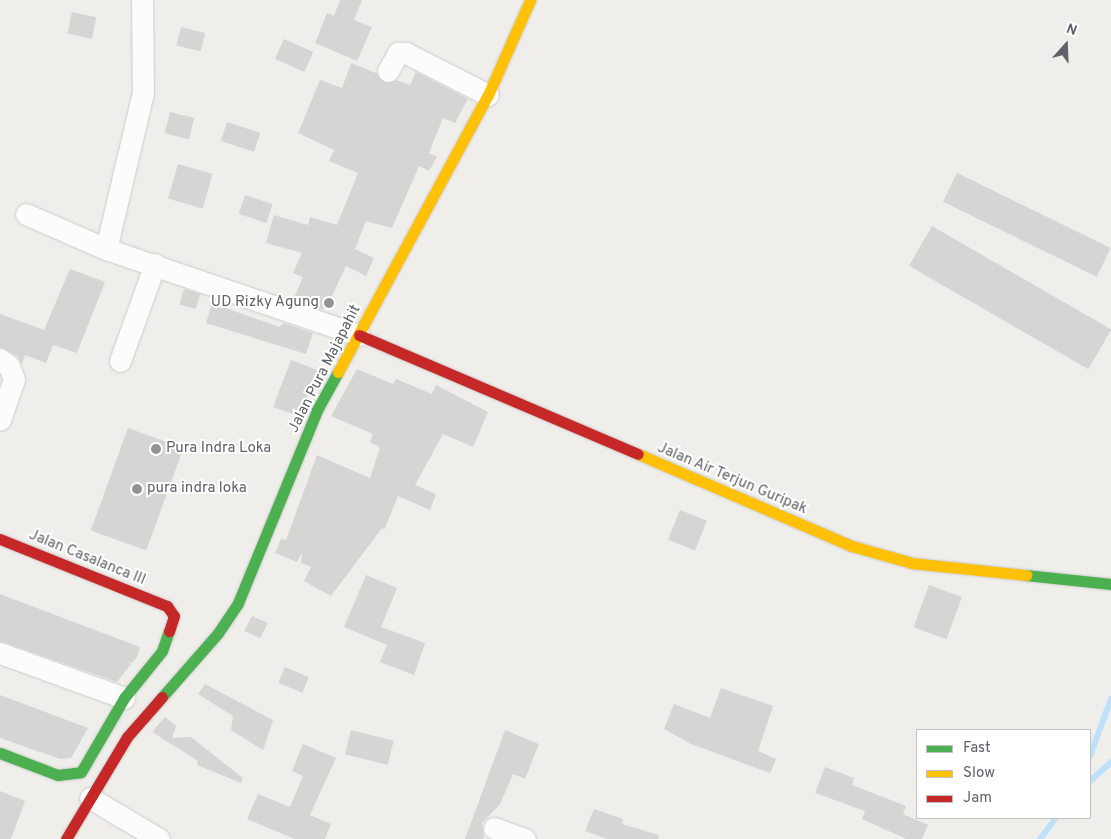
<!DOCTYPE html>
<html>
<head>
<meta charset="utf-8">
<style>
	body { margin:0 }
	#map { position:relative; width:1111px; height:839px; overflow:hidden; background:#efeeea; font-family:Overpass,sans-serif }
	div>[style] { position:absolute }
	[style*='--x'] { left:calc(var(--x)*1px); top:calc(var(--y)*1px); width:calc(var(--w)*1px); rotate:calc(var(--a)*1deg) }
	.stream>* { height:6px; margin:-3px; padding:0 3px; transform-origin:3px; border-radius:3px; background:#bfe0f9 }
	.building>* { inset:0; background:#d6d5d3; transform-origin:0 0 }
	.roads { filter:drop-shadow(0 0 1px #cbcccc) drop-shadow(0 0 1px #cbcccc) }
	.street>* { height:21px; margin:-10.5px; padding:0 10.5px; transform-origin:10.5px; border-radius:10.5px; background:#fdfcfc }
	.fast>* { height:11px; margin:-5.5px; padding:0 5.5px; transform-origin:5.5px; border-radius:5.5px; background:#4caf50 }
	.slow>* { height:11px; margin:-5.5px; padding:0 5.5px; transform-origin:5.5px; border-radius:5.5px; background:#ffc107 }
	.jam>* { height:11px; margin:-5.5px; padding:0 5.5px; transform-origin:5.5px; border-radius:5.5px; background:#c62828 }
	.dots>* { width:14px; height:14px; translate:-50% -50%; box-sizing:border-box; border:2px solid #fff; border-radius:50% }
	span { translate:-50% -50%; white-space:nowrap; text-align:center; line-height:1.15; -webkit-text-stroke:4px #fff; paint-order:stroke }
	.poi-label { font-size:15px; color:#5f6368 }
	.right { translate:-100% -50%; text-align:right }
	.left { translate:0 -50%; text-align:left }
	.street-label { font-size:15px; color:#5f6368 }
	.legend { position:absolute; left:916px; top:729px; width:175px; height:90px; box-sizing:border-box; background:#fff; border:1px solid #bfc1c3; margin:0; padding:6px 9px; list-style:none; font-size:15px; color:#5f6368 }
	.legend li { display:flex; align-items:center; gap:10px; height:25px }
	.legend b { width:25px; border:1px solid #bfc1c3 }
	.north { position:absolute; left:1041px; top:20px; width:50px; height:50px; -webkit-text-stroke:4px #fff; paint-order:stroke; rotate:20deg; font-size:14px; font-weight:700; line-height:20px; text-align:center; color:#5f6368 }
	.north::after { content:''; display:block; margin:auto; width:18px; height:22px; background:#5f6368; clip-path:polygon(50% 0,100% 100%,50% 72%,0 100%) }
</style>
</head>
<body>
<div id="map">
	<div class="stream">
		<i style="--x:1090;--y:756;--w:61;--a:-69.8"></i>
		<i style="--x:1090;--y:781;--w:28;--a:-42"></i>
		<i style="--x:1040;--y:839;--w:26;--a:-53"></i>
	</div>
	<div class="building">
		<i style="clip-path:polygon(340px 0,362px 0,354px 20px,372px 27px,357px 61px,315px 43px,327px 13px,334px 16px)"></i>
		<i style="left:72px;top:12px;width:25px;height:22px;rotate:12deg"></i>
		<i style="left:181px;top:27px;width:25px;height:19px;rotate:14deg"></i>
		<i style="left:284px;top:39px;width:32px;height:22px;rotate:24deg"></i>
		<i style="clip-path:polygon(351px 63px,376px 73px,388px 83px,396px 80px,410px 85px,416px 72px,468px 99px,455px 123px,443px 118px,429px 153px,437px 157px,429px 171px,419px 166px,392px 228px,366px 221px,355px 249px,374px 258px,366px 276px,346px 266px,326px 309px,321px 309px,293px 300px,303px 277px,293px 273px,302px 253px,266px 243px,274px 215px,308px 225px,310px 217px,337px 225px,358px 173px,329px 161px,334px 150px,298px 133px,320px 80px,342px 88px)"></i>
		<i style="left:170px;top:112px;width:25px;height:22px;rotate:14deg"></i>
		<i style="left:227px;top:122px;width:35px;height:20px;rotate:18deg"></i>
		<i style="left:178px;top:164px;width:36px;height:36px;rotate:16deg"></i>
		<i style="left:957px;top:173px;width:171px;height:32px;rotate:26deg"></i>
		<i style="left:245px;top:195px;width:29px;height:20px;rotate:18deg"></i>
		<i style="left:932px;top:226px;width:207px;height:46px;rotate:30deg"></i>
		<i style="clip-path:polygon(70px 269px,105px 282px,77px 353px,53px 345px,46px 363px,25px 355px,22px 364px,17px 356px,0 347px,0 314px,44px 330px)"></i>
		<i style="left:184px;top:289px;width:17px;height:16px;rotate:17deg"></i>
		<i style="clip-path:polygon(212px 303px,279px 327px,284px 323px,313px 333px,306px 354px,206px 323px)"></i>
		<i style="clip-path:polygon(291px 360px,320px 371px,298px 416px,273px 407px)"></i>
		<i style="clip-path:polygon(357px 369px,393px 384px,396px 379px,432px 394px,436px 385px,488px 412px,473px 447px,443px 434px,415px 485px,436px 494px,430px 510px,398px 496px,384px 530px,382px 528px,331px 596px,304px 581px,311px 567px,301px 563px,302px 552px,297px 562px,275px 553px,281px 539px,286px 540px,317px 455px,370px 478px,380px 447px,370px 442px,373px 434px,331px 416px)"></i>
		<i style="left:128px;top:428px;width:59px;height:109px;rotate:20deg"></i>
		<i style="left:680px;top:510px;width:29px;height:32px;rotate:22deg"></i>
		<i style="clip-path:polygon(366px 575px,397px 588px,381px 627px,425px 643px,414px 675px,380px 662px,387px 645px,344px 627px)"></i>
		<i style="left:929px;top:585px;width:35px;height:45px;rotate:20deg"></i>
		<i style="clip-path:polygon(0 594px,140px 647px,137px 657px,132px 663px,128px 662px,131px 664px,117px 682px,0 641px)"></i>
		<i style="clip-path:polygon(252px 616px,268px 623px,260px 638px,244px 631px)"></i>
		<i style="left:285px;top:667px;width:26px;height:17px;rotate:23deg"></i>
		<i style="clip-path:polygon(205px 684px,273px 720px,263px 750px,231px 730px,233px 716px,198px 694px)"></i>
		<i style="clip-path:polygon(721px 688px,773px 706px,758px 751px,776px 759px,770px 773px,691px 744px,664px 729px,674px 704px,710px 718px)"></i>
		<i style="clip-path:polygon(0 695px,88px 728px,71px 758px,60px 759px,0 738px)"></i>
		<i style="clip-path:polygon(165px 717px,176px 726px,172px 738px,191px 737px,243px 778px,241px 783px,197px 765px,198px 761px,152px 732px)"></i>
		<i style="left:351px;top:730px;width:44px;height:25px;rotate:14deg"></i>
		<i style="clip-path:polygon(505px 730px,539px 744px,525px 779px,513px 774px,500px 804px,482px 823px,484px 839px,465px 839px)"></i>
		<i style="clip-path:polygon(303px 744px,336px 758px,310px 815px,331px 824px,325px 839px,295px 839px,247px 819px,258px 794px,290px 807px,303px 776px,292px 771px)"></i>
		<i style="clip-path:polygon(825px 767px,854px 778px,852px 785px,906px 806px,903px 814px,928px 825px,922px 839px,906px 839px,862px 819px,865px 811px,815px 793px)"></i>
		<i style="clip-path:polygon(0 791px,25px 801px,11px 839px,0 839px)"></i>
		<i style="clip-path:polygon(594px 809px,623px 819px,622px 824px,659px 835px,658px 839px,607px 839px,585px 831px)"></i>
	</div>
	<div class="roads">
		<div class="street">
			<i style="--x:388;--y:71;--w:21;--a:-61"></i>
			<i style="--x:398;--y:53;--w:8;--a:0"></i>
			<i style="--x:406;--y:53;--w:92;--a:27.1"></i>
			<i style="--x:26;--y:214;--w:87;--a:23.6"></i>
			<i style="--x:106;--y:249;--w:267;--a:18.8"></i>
			<i style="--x:106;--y:249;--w:160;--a:-76.7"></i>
			<i style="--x:143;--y:93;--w:93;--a:-90.6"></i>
			<i style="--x:0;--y:359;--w:11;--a:38"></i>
			<i style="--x:9;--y:366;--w:14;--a:69"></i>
			<i style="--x:14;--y:379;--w:43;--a:108.9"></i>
			<i style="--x:120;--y:361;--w:103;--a:-70.2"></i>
			<i style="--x:0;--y:653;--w:132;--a:19.9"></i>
			<i style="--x:90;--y:798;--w:80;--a:30.7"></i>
			<i style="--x:494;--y:828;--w:33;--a:20"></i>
		</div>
		<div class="fast">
			<i style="--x:1026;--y:575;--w:85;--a:6"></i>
			<i style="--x:162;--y:697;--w:85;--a:-48.8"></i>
			<i style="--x:218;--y:633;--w:36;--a:-56"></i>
			<i style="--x:238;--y:603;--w:209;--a:-67.7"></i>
			<i style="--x:317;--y:410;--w:43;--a:-61.1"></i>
			<i style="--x:0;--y:753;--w:62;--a:20.8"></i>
			<i style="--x:58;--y:775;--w:23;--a:-7"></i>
			<i style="--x:81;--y:772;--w:86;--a:-59.8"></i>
			<i style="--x:124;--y:698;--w:60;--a:-51"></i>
			<i style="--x:162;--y:651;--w:21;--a:-71"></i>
		</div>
		<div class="slow">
			<i style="--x:338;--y:372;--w:315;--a:-61.6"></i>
			<i style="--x:488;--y:95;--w:104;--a:-66.1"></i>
			<i style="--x:638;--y:454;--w:233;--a:23.3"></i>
			<i style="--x:852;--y:546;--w:62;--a:15.8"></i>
			<i style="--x:912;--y:563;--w:115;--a:6"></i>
		</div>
		<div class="jam">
			<i style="--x:359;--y:335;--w:303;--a:23.1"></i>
			<i style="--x:0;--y:539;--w:180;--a:21.9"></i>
			<i style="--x:167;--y:606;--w:12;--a:55"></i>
			<i style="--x:174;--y:616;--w:16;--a:108"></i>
			<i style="--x:66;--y:839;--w:119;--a:-59.1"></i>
			<i style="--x:127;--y:737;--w:53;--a:-48.8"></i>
		</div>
	</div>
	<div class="dots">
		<i style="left:329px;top:303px;background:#919496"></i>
		<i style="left:156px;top:449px;background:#919496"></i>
		<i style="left:137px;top:489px;background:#919496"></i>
	</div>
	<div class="poi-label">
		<span class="right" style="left:319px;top:303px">UD Rizky Agung</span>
		<span class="left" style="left:166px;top:449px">Pura Indra Loka</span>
		<span class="left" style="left:147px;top:489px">pura indra loka</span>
	</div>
	<div class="street-label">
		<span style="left:325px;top:369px;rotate:-63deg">Jalan Pura Majapahit</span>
		<span style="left:732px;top:479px;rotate:23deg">Jalan Air Terjun Guripak</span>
		<span style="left:87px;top:558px;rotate:22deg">Jalan Casalanca III</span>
	</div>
	<ul class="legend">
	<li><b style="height:6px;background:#4caf50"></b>Fast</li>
	<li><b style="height:6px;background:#ffc107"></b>Slow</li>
	<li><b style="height:6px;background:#c62828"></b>Jam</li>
	</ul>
	<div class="north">N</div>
</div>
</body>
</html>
